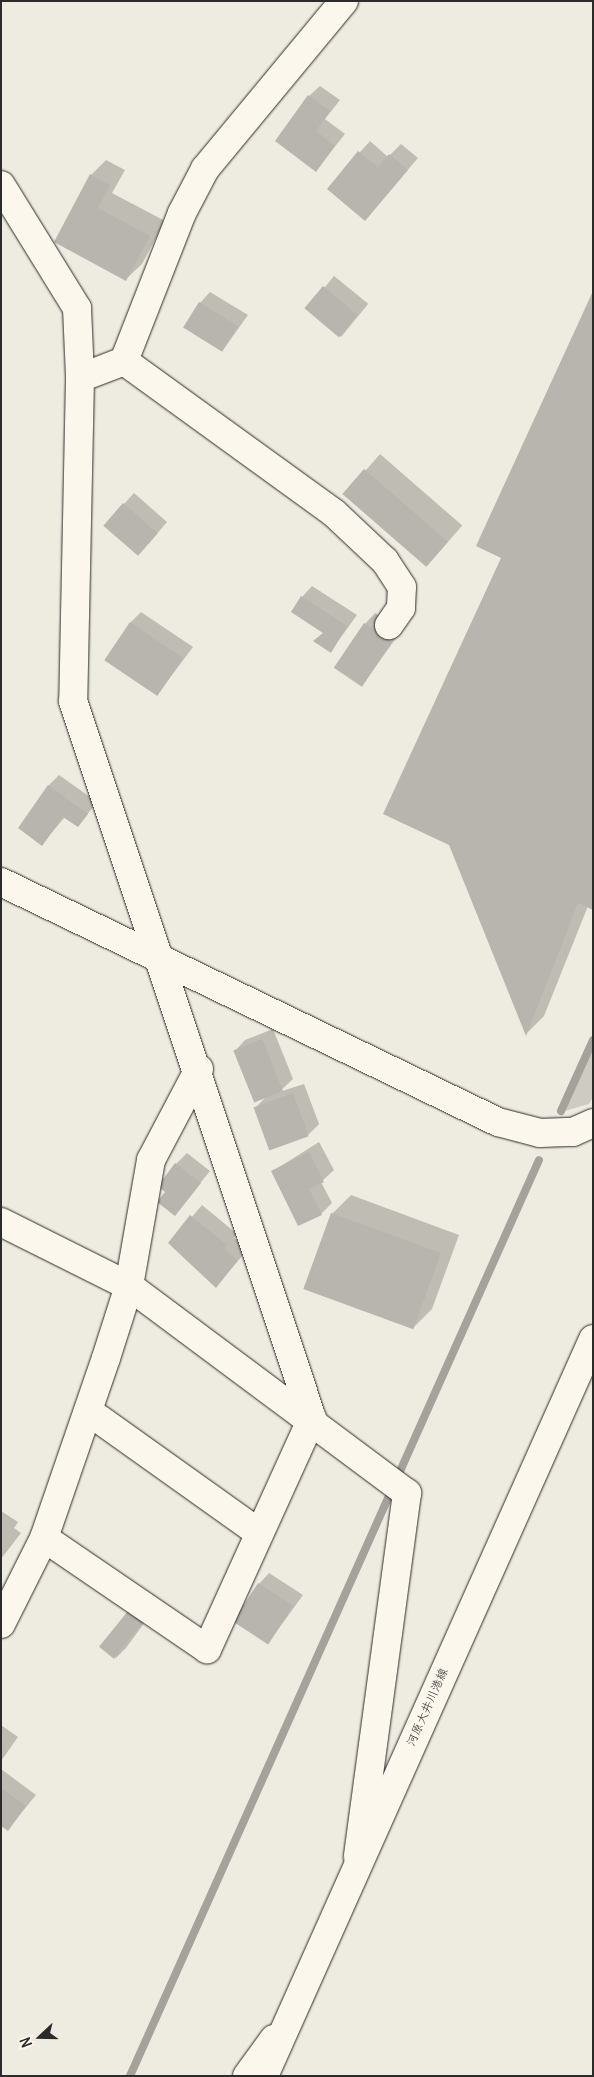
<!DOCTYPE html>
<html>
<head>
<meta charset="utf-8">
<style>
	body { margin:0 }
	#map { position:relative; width:594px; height:2077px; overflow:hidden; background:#eeebe0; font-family:Delius,"Klee One",sans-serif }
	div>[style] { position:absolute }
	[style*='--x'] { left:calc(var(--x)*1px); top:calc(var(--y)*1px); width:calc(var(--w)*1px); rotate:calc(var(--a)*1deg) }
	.green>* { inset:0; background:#cecbc2 }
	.shadow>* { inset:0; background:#0003; transform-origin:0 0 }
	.stream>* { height:8px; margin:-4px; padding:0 4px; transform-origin:4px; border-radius:4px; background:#a4a29a }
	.building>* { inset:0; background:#b8b5ae; transform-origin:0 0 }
	.roads { filter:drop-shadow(0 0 1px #2b2b2b) drop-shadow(0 0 1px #2b2b2b) }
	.minor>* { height:28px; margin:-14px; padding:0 14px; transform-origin:14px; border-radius:14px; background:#fbf7ec }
	.tertiary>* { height:28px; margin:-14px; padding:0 14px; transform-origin:14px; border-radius:14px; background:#fbf7ec }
	.secondary>* { height:28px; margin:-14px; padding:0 14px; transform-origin:14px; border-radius:14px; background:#fbf7ec }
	span { translate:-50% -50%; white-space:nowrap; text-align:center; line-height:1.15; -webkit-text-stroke:4.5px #fbf7ec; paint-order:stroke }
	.street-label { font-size:12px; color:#2b2b2b }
	.frame { position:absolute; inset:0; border:2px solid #2b2b2b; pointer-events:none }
	.north { position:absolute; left:15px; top:2012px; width:50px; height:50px; -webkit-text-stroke:4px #fbf7ec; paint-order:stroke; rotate:249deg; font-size:14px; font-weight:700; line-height:20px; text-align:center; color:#2b2b2b }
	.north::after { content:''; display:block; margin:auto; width:18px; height:22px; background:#2b2b2b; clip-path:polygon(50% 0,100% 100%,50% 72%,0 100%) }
</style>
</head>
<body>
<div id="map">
	<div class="green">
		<i style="clip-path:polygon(593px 1044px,593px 1097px,589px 1104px,565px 1111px)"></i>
	</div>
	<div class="shadow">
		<i style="clip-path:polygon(320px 86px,340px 100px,325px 119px,345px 134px,316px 170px,309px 96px)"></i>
		<i style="clip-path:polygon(370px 141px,388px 157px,401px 144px,418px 158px,365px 219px,328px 188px)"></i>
		<i style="clip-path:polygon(106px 160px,125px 170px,112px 193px,165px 221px,142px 264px,126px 279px,55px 242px,91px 175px)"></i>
		<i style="left:334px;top:276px;width:44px;height:43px;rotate:39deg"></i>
		<i style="clip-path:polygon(210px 292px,248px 315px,223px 350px,200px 303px)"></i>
		<i style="clip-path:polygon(593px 294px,588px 906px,544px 1016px,526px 1034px)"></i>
		<i style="left:380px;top:454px;width:109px;height:54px;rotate:41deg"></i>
		<i style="clip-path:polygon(134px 493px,167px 522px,149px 543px,124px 504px)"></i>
		<i style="clip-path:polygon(312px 586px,357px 615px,331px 651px,315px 641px,324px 632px,302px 597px)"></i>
		<i style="clip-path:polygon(141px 612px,193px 647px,157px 695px,130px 623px)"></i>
		<i style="clip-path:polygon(375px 613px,402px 630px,362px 685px,365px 624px)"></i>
		<i style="clip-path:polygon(59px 775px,97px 802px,78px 826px,65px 817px,42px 844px,48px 786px)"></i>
		<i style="clip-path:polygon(273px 1029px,293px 1079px,279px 1092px,304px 1084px,319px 1124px,308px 1135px,255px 1108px,268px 1095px,235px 1051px,245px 1040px)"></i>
		<i style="clip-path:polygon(319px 1142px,334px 1170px,321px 1182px,332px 1203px,321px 1214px,273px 1171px)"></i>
		<i style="clip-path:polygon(187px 1153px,210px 1171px,175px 1214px,167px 1191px,176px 1164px)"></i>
		<i style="clip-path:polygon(351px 1195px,459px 1235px,432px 1309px,413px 1328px,332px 1214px)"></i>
		<i style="clip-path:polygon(202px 1205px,237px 1234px,234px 1238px,248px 1249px,216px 1287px,170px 1243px)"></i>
		<i style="clip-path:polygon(1px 1511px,18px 1522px,14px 1528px,21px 1533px,1px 1559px)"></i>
		<i style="clip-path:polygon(269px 1573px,303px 1595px,269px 1642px,259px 1584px)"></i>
		<i style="clip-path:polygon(153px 1611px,126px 1648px,115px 1659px,129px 1612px)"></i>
		<i style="clip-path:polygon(1px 1725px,18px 1737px,1px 1761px)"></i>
		<i style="clip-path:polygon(1px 1769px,36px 1795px,8px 1829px,1px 1824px)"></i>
	</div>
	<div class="stream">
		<i style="--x:561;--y:1111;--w:78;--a:-65.7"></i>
		<i style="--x:130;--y:2076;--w:1003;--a:-65.94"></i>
	</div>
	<div class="building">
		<i style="clip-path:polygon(308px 95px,330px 111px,316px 131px,335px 146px,316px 172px,275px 141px)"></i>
		<i style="clip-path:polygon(358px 151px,378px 167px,389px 154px,408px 170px,365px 221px,327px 189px)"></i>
		<i style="clip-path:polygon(90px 174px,110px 185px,98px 208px,150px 236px,126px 281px,54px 242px)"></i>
		<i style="left:323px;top:286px;width:45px;height:29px;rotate:40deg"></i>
		<i style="clip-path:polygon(593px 291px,593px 910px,578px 903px,526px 1036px,449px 845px,383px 814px,501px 558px,476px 546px)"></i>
		<i style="left:199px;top:302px;width:46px;height:30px;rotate:32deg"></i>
		<i style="left:364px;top:469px;width:111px;height:33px;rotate:41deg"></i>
		<i style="left:123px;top:503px;width:46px;height:30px;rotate:41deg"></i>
		<i style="clip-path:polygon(301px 596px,347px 626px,331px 653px,313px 641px,323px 633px,291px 612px)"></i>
		<i style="left:130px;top:622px;width:64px;height:46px;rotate:34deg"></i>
		<i style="left:364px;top:623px;width:34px;height:54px;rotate:34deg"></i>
		<i style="clip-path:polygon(48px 785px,88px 814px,78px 827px,63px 817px,42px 846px,18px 828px)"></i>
		<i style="left:262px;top:1039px;width:56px;height:31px;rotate:68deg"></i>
		<i style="left:293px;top:1093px;width:46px;height:42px;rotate:70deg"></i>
		<i style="clip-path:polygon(309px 1152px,324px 1182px,309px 1189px,322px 1215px,298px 1226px,271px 1171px)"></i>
		<i style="clip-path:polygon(175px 1163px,201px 1183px,175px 1216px,157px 1202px,165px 1192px,158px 1186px)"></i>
		<i style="left:331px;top:1213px;width:117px;height:81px;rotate:20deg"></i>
		<i style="clip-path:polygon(190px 1215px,227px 1245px,224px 1249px,238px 1260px,216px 1288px,168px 1243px)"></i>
		<i style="left:258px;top:1583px;width:42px;height:46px;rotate:33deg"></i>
		<i style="left:128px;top:1611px;width:19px;height:46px;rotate:39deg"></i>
		<i style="clip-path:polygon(1px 1788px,26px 1806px,8px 1831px,1px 1826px)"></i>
	</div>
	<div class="roads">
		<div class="minor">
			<i style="--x:1;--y:185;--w:145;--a:58.3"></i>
			<i style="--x:77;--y:308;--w:70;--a:87.5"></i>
			<i style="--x:80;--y:378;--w:323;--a:91.2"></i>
			<i style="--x:73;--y:701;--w:756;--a:71.57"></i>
			<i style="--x:312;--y:1418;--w:254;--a:114.4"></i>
			<i style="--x:207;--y:1649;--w:197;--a:-145.7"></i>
			<i style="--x:124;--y:361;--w:259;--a:35.9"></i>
			<i style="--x:334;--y:513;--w:70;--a:43.3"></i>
			<i style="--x:385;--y:561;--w:31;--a:57"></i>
			<i style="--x:402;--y:587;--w:21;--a:93"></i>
			<i style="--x:401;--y:608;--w:21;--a:125"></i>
			<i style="--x:80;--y:378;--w:47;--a:-21.1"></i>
			<i style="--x:124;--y:361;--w:159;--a:-68.6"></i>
			<i style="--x:182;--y:213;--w:50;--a:-62.4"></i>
			<i style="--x:205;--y:169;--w:218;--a:-50.4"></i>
			<i style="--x:498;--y:1122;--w:43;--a:14.7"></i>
			<i style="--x:540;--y:1133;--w:33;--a:-2"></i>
			<i style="--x:573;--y:1132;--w:22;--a:-24"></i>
			<i style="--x:1;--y:1222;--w:143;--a:26.6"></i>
			<i style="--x:129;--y:1286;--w:347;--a:36.7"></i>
			<i style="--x:407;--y:1493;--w:367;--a:97.7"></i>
			<i style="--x:88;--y:1411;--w:210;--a:35.5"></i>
			<i style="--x:1;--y:1624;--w:96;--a:-63.4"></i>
			<i style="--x:44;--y:1538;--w:190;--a:-71"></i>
			<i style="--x:106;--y:1358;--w:76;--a:-72.3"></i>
			<i style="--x:129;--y:1286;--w:128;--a:-80.1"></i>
			<i style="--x:151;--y:1160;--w:103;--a:-62.2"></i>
			<i style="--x:247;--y:2076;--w:46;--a:-53.9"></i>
		</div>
		<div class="tertiary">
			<i style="--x:1;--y:882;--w:552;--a:25.78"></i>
		</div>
		<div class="secondary">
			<i style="--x:264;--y:2076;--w:807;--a:-65.94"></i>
		</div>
	</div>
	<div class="street-label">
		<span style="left:427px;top:1707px;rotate:-66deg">河原大井川港線</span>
	</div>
	<div class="frame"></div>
	<div class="north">N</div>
</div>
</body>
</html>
